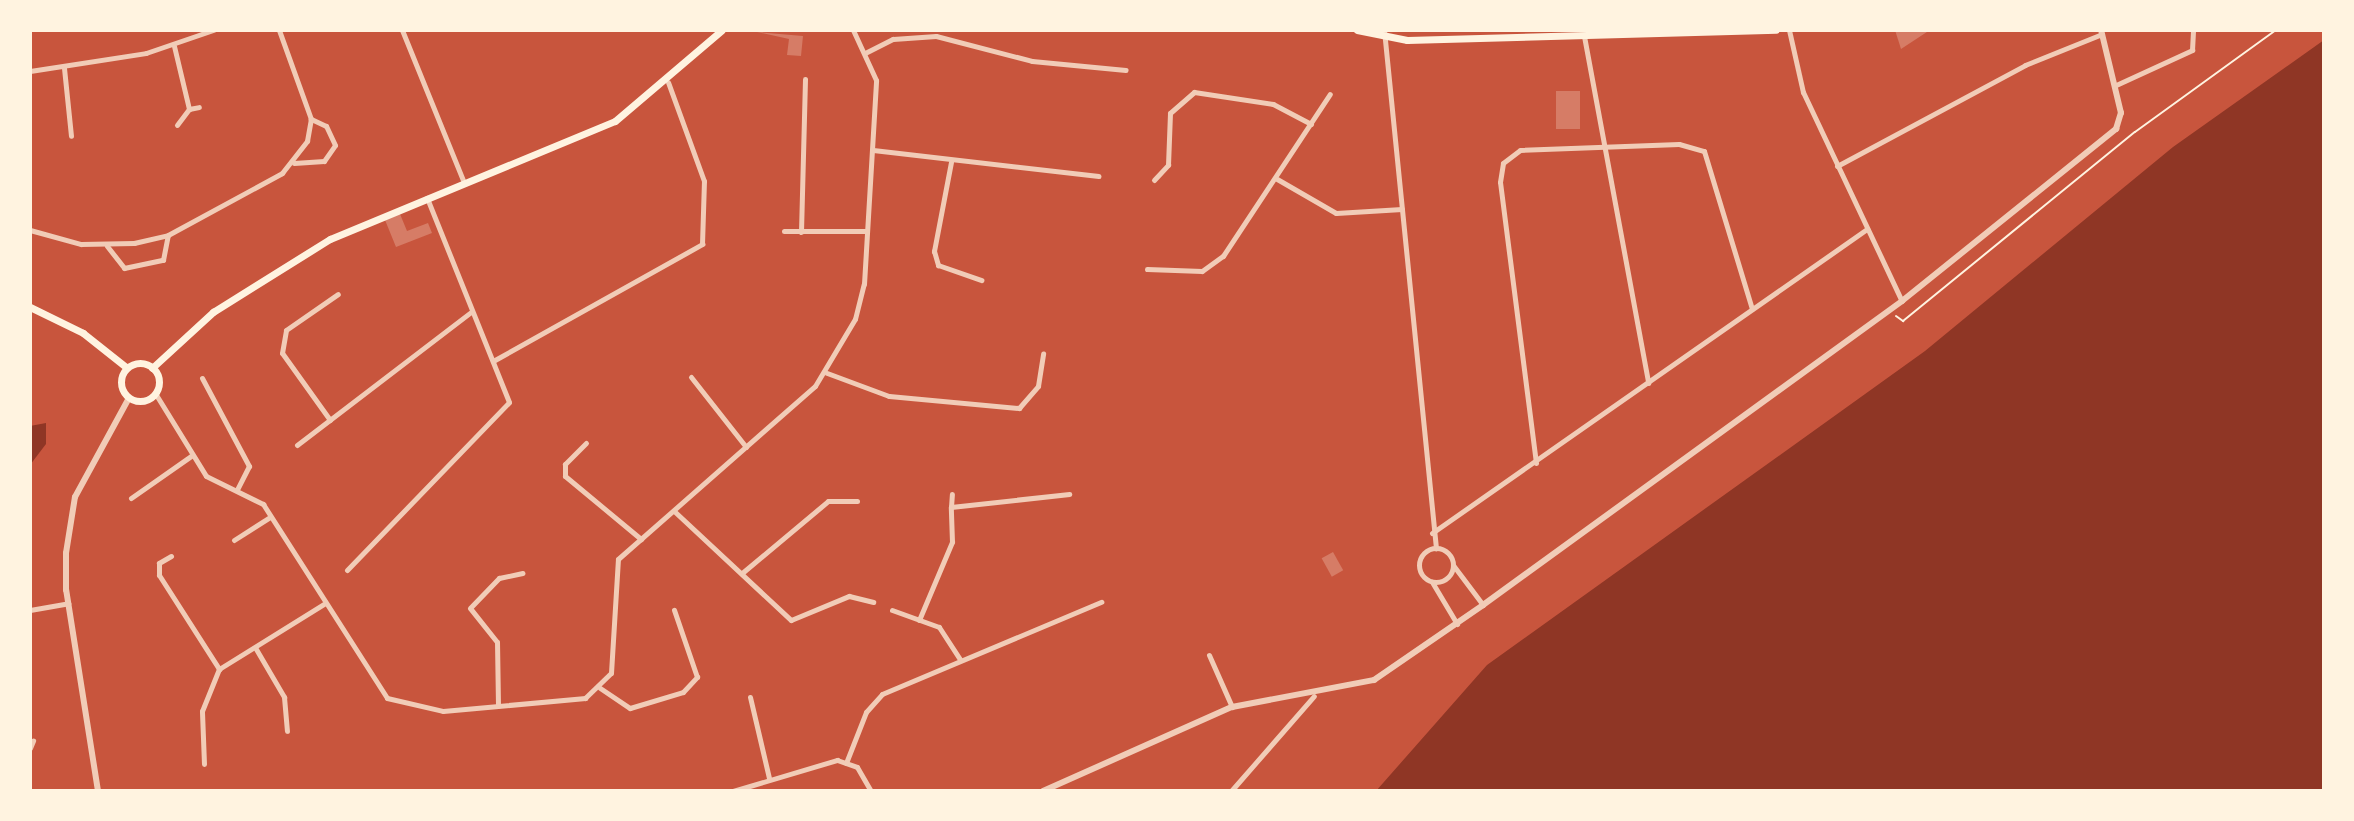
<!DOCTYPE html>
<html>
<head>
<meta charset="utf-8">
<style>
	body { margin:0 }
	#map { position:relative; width:2354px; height:821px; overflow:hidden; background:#c8553d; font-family:Jost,sans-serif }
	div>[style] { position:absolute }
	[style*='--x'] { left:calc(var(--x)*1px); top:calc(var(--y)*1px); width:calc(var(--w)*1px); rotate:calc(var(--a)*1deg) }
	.water>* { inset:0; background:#8f3625 }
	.building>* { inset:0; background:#d67c66; transform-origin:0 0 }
	.path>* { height:2px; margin:-1px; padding:0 1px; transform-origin:1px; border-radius:1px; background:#fff3e0 }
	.minor>* { height:5px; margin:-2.5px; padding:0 2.5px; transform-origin:2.5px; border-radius:2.5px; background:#f1ccb7 }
	.minor>.ring { margin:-2.5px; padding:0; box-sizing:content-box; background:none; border:5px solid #f1ccb7; border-radius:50% }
	.tertiary>* { height:6px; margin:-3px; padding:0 3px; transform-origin:3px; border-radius:3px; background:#f1ccb7 }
	.secondary>* { height:7px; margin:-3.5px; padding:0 3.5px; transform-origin:3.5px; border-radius:3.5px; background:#fff3e0 }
	.secondary>.ring { margin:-3.5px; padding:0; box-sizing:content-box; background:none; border:7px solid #fff3e0; border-radius:50% }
	span { translate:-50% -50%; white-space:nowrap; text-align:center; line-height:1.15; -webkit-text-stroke:6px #fff3e0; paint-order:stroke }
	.frame { position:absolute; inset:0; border:32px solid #fff3e0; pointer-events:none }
</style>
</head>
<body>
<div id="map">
	<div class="water">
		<i style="clip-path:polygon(2324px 40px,2324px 791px,1376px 791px,1487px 665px,1925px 351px,2173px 147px)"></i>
		<i style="clip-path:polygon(46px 423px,46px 444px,30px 465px,30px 426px)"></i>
	</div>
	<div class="building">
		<i style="clip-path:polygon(1895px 30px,1930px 30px,1901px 49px)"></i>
		<i style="clip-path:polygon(757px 32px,803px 36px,801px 56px,787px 55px,789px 39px)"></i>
		<i style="left:1556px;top:91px;width:24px;height:38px"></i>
		<i style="clip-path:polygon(400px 214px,407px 231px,428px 223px,432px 233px,396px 247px,385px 220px)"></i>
		<i style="left:1333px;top:552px;width:21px;height:13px;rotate:61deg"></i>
	</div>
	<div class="path">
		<i style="--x:1896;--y:316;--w:9;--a:36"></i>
		<i style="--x:1903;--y:321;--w:299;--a:-39.2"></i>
		<i style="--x:2135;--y:132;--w:174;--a:-35.9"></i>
	</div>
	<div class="minor">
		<i style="--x:402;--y:30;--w:165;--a:67.9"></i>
		<i style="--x:1384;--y:30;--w:521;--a:84.27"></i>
		<i style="--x:1789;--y:30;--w:64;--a:77.3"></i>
		<i style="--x:1803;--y:92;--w:231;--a:64.7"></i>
		<i style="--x:1584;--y:36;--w:353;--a:79.5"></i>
		<i style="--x:174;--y:46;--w:65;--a:76.6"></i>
		<i style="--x:189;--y:109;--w:20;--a:127"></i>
		<i style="--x:865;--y:53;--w:31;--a:-27"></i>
		<i style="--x:893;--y:39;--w:43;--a:-4"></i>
		<i style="--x:936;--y:36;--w:99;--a:14.6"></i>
		<i style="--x:1032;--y:61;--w:94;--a:5.5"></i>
		<i style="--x:64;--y:68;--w:68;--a:84.1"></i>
		<i style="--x:30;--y:71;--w:117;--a:-8.8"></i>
		<i style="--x:146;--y:53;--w:71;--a:-18.9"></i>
		<i style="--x:2116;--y:85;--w:84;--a:-24.7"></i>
		<i style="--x:2192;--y:50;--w:20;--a:-87"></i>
		<i style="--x:189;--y:109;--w:10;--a:-11"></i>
		<i style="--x:873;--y:150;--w:227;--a:6.6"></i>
		<i style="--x:951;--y:162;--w:91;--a:100.8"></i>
		<i style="--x:934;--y:251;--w:15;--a:74"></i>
		<i style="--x:938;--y:265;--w:46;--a:19.2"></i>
		<i style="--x:294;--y:163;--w:30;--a:-4"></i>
		<i style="--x:324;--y:161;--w:19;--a:-55"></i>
		<i style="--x:335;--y:145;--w:21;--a:-115"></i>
		<i style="--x:326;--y:126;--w:17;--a:-155"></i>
		<i style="--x:1837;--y:166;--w:213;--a:-28.2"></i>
		<i style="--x:2025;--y:65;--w:83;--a:-21.9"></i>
		<i style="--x:1277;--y:179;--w:68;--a:30"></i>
		<i style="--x:1336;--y:213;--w:66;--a:-3.5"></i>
		<i style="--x:1154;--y:180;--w:21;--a:-47"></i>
		<i style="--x:1168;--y:165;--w:52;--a:-87.8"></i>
		<i style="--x:1170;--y:113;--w:32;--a:-41"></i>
		<i style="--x:1194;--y:92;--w:80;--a:8.6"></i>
		<i style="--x:1273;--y:104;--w:43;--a:27.8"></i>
		<i style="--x:30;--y:230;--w:53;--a:15.4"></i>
		<i style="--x:81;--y:244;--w:53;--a:-1.1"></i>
		<i style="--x:134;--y:243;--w:35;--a:-13"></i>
		<i style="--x:168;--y:235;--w:130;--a:-28.5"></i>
		<i style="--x:282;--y:173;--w:41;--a:-52"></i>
		<i style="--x:307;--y:141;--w:22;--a:-80"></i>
		<i style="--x:311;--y:119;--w:95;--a:-109.8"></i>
		<i style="--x:784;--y:231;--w:82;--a:0"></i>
		<i style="--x:801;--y:232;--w:153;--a:-88.5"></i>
		<i style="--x:107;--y:246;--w:28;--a:52"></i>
		<i style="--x:124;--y:268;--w:40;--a:-12"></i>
		<i style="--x:163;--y:260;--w:25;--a:-79"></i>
		<i style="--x:1147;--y:269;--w:55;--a:2.1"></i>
		<i style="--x:1202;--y:271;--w:26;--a:-36"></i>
		<i style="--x:1223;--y:256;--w:194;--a:-56.6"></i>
		<i style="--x:493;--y:361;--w:240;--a:-29.2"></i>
		<i style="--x:702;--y:244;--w:63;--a:-88.2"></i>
		<i style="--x:704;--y:181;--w:105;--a:-110"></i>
		<i style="--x:827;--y:373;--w:66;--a:20.4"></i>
		<i style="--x:889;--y:396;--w:131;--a:5.3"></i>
		<i style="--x:1019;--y:408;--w:29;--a:-49"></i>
		<i style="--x:1038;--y:386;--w:33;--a:-81"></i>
		<i style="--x:691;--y:377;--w:89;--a:51.8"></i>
		<i style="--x:202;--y:378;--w:100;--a:61.9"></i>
		<i style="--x:249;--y:466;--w:27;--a:117"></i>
		<i style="--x:155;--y:393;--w:97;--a:58.4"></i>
		<i style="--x:206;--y:476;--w:64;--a:26.2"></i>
		<i style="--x:263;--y:504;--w:230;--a:57.4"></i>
		<i style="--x:387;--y:698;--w:57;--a:13.1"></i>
		<i style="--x:443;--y:711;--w:143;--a:-5.2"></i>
		<i style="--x:585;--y:698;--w:36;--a:-44"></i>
		<i style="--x:611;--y:673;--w:114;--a:-86.5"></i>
		<i style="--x:618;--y:559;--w:262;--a:-41.3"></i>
		<i style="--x:815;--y:386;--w:78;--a:-59.2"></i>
		<i style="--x:855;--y:319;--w:36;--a:-76"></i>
		<i style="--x:864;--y:284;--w:204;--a:-86.6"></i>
		<i style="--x:876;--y:80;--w:55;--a:-114.7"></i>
		<i style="--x:330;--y:420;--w:82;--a:-125.6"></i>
		<i style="--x:282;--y:353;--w:23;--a:-80"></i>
		<i style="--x:286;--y:330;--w:63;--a:-34.7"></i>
		<i style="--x:586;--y:443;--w:30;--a:135"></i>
		<i style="--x:565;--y:464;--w:12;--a:90"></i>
		<i style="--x:565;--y:476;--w:99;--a:39.7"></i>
		<i style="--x:297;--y:445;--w:220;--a:-37.4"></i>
		<i style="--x:1536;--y:463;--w:283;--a:-97.3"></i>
		<i style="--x:1500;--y:182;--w:19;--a:-81"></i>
		<i style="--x:1503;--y:163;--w:21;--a:-37"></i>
		<i style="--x:1520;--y:150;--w:159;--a:-2.2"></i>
		<i style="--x:1679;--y:144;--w:26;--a:16"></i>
		<i style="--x:1704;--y:151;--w:165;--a:73.1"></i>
		<i style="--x:131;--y:498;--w:73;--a:-35"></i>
		<i style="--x:951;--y:507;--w:13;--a:-86"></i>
		<i style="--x:674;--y:511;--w:160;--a:43"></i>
		<i style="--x:791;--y:620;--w:63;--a:-22.5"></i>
		<i style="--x:849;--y:596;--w:25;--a:14"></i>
		<i style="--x:1432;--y:533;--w:531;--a:-34.95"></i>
		<i style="--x:234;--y:540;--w:43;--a:-32.6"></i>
		<i class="ring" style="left:1419px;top:548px;width:29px;height:29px"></i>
		<i style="--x:171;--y:556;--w:14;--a:150"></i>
		<i style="--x:159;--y:563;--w:12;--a:90"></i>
		<i style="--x:159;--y:575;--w:112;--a:57.4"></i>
		<i style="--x:1453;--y:565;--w:50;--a:53.1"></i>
		<i style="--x:347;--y:570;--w:233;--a:-46"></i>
		<i style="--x:509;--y:402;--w:220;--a:-111.9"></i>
		<i style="--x:742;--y:573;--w:112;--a:-39.9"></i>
		<i style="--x:828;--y:501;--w:29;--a:0"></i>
		<i style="--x:1432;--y:582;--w:49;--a:59.2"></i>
		<i style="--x:30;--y:610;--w:39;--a:-10"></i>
		<i style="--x:892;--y:610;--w:50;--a:19.9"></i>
		<i style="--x:939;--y:627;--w:38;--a:57"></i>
		<i style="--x:919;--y:620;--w:85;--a:-67.1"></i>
		<i style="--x:952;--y:542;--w:35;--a:-92"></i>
		<i style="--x:951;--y:507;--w:119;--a:-6.3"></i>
		<i style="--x:256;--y:649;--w:56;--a:59.7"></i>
		<i style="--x:284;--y:697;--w:34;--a:85"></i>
		<i style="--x:1209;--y:655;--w:57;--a:66.1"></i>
		<i style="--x:600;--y:688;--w:36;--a:34"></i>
		<i style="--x:630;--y:708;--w:55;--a:-16.8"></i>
		<i style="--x:683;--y:692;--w:21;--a:-47"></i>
		<i style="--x:697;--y:677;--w:71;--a:-108.9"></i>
		<i style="--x:750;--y:697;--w:83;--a:76.8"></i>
		<i style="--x:498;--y:705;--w:63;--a:-90.9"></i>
		<i style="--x:497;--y:642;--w:43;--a:-128.5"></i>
		<i style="--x:470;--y:608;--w:42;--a:-46"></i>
		<i style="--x:499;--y:578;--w:24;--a:-12"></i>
		<i style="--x:30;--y:748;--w:8;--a:-67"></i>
		<i style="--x:846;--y:763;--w:55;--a:-68.6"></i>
		<i style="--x:866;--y:712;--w:24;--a:-48"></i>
		<i style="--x:882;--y:694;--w:238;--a:-22.8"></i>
		<i style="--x:204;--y:764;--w:53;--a:-92.2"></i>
		<i style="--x:202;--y:711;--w:45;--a:-68"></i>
		<i style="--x:219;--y:669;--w:123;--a:-31.8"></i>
		<i style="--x:733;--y:791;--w:109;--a:-16.6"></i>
		<i style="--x:837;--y:760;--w:21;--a:19"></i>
		<i style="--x:857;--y:767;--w:28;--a:60"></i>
		<i style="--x:1231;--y:791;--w:126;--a:-48.9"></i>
	</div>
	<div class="tertiary">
		<i style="--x:98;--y:791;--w:204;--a:-99"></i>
		<i style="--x:66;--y:590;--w:37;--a:-90"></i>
		<i style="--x:66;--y:553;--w:57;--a:-80.9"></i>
		<i style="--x:75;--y:497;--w:113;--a:-61.4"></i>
		<i style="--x:1043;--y:791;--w:207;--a:-24"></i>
		<i style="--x:1232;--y:707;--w:145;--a:-10.8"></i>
		<i style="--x:1374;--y:680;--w:132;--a:-34.5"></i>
		<i style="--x:1483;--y:605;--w:518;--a:-35.96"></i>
		<i style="--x:1902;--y:301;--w:275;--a:-38.8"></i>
		<i style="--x:2116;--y:129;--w:17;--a:-73"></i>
		<i style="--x:2121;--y:113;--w:85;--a:-103.5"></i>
	</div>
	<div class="secondary">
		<i style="--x:1357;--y:30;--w:51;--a:11.3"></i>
		<i style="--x:1407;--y:40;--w:369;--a:-1.6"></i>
		<i style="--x:30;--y:307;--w:59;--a:26.1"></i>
		<i style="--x:83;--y:333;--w:56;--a:38.5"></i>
		<i class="ring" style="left:121px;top:363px;width:31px;height:31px"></i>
		<i style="--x:152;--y:368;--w:83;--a:-42.6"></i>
		<i style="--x:213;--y:312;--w:138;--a:-32"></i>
		<i style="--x:330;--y:239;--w:308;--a:-22.5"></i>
		<i style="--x:615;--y:121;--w:140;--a:-40.4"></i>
	</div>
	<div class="frame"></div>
</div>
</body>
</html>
